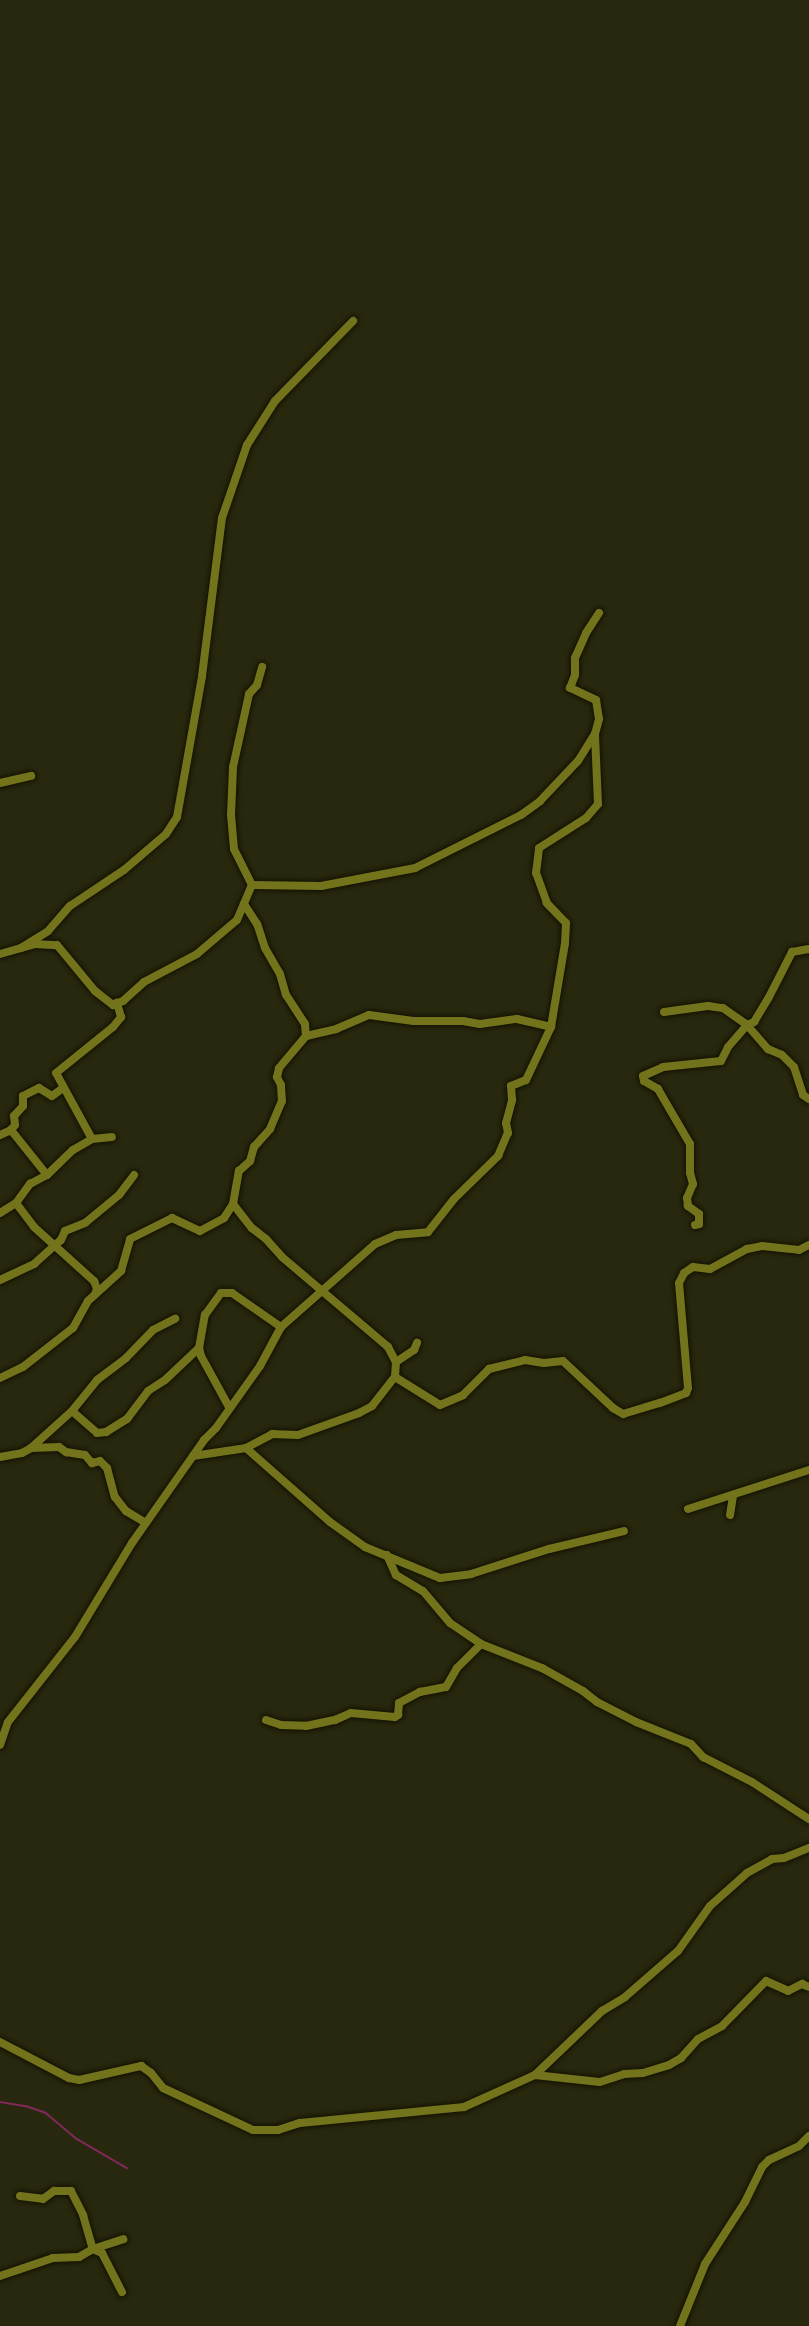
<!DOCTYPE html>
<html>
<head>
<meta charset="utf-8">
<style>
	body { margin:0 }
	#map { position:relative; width:809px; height:2326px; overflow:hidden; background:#28280e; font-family:"Fira Sans Condensed",sans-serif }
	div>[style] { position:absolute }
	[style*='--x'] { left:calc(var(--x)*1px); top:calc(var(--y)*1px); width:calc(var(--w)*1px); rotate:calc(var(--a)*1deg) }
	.stream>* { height:1.5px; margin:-0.75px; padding:0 0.75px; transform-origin:0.75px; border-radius:0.75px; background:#7f2a59 }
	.roads { filter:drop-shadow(0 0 2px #110) drop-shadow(0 0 2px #110) }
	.minor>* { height:8px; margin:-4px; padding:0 4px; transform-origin:4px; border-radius:4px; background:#73731c }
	span { translate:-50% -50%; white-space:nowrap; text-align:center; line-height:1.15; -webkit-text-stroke:4.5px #28280e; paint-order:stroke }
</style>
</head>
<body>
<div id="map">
	<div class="stream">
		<i style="--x:0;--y:2102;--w:26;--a:9"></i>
		<i style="--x:26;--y:2106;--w:21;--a:19"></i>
		<i style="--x:46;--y:2113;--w:40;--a:40"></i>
		<i style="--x:77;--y:2139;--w:58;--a:30.1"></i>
	</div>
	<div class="roads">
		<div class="minor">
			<i style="--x:0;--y:783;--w:32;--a:-13"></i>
			<i style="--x:252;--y:885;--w:69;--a:0.8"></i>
			<i style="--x:321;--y:886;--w:96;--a:-10.8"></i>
			<i style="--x:415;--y:868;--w:119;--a:-26.6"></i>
			<i style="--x:521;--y:815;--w:24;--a:-36"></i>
			<i style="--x:540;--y:801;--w:55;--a:-46.5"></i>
			<i style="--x:578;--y:761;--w:32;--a:-58"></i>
			<i style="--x:595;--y:734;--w:16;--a:-75"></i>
			<i style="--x:599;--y:719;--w:19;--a:-99"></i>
			<i style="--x:596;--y:700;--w:29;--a:-155"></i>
			<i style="--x:570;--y:688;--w:14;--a:-69"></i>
			<i style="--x:575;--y:675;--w:17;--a:-90"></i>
			<i style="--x:575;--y:658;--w:27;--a:-66"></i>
			<i style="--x:586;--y:633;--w:24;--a:-57"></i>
			<i style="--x:21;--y:948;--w:32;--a:-32"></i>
			<i style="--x:48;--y:931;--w:33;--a:-49"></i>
			<i style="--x:70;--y:906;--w:65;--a:-33.7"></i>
			<i style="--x:124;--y:870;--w:55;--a:-40.6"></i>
			<i style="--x:166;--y:834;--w:20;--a:-57"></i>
			<i style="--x:177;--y:817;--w:143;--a:-79.9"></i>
			<i style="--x:202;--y:676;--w:159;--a:-82.8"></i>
			<i style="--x:222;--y:518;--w:77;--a:-71.1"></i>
			<i style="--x:247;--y:445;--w:52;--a:-57.5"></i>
			<i style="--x:275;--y:401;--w:112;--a:-45.7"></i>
			<i style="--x:0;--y:954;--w:36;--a:-16"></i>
			<i style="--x:35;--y:944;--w:22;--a:3"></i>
			<i style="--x:57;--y:945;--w:60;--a:50.4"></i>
			<i style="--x:95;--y:991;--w:23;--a:38"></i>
			<i style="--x:113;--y:1005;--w:11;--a:-22"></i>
			<i style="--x:123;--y:1001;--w:28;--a:-42"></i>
			<i style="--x:144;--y:982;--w:60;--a:-27.8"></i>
			<i style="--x:197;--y:954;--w:52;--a:-40.4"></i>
			<i style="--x:237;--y:920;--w:38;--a:-67"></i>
			<i style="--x:252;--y:885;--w:40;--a:-116.6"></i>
			<i style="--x:234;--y:849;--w:34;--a:-95"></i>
			<i style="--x:231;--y:815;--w:48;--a:-87.6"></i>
			<i style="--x:233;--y:767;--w:75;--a:-77.6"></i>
			<i style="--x:249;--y:694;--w:12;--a:-48"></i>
			<i style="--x:257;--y:685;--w:19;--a:-74"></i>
			<i style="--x:664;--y:1012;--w:44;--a:-7.8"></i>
			<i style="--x:708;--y:1006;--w:15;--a:8"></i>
			<i style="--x:723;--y:1008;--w:29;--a:35"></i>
			<i style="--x:747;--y:1025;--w:8;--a:-23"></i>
			<i style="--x:754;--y:1022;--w:29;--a:-59"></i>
			<i style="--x:769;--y:997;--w:51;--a:-62.9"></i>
			<i style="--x:792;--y:952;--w:17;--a:-10"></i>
			<i style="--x:306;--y:1036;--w:31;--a:-13"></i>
			<i style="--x:336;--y:1029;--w:36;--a:-23"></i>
			<i style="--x:369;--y:1015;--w:45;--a:7.6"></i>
			<i style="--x:414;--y:1021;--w:49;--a:0"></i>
			<i style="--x:463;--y:1021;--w:17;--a:10"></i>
			<i style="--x:480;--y:1024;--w:37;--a:-8"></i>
			<i style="--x:517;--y:1019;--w:35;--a:13"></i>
			<i style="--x:0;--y:1135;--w:12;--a:-24"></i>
			<i style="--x:92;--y:1139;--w:75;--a:-118.6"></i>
			<i style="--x:56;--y:1073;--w:73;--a:-38.9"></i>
			<i style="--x:113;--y:1027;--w:13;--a:-51"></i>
			<i style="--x:121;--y:1017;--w:15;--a:-106"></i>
			<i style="--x:47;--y:1175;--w:58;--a:-128.7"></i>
			<i style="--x:11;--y:1130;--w:6;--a:-51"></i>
			<i style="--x:15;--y:1125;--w:9;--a:-96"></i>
			<i style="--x:14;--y:1116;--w:13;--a:-48"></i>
			<i style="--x:23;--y:1106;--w:10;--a:-90"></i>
			<i style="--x:23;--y:1096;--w:18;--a:-27"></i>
			<i style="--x:39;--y:1088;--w:15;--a:32"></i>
			<i style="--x:52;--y:1096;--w:14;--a:-36"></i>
			<i style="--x:16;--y:1203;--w:30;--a:53"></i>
			<i style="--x:34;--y:1227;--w:81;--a:42"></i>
			<i style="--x:94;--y:1281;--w:9;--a:69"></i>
			<i style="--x:97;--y:1289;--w:5;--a:112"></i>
			<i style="--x:233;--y:1204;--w:31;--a:52"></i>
			<i style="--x:252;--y:1228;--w:18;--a:38"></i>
			<i style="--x:266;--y:1239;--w:24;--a:48"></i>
			<i style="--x:282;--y:1257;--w:139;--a:40.3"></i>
			<i style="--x:388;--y:1347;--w:17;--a:62"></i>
			<i style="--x:396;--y:1362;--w:15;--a:94"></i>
			<i style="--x:0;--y:1213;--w:19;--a:-32"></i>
			<i style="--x:16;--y:1203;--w:24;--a:-54"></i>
			<i style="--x:30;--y:1184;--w:19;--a:-28"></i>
			<i style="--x:47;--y:1175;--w:36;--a:-44"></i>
			<i style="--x:73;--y:1150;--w:22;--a:-30"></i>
			<i style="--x:92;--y:1139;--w:20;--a:-6"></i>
			<i style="--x:695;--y:1225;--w:4;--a:-14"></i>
			<i style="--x:699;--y:1224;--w:10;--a:-90"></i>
			<i style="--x:699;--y:1214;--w:14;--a:-144"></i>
			<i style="--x:688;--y:1206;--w:8;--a:-97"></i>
			<i style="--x:687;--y:1198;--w:15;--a:-67"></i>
			<i style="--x:693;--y:1184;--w:11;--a:-105"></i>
			<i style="--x:690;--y:1173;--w:29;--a:-90"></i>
			<i style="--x:690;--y:1144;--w:64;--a:-120.2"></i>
			<i style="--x:658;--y:1089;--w:16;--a:-150"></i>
			<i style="--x:644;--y:1081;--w:5;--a:-101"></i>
			<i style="--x:643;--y:1076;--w:22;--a:-24"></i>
			<i style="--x:663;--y:1067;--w:58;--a:-5.9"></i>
			<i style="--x:721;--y:1061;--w:16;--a:-63"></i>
			<i style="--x:728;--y:1047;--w:29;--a:-49"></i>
			<i style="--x:747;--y:1025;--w:32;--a:49"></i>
			<i style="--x:768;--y:1049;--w:15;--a:23"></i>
			<i style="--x:782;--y:1055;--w:17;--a:45"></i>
			<i style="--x:794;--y:1067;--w:29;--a:72"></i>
			<i style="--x:803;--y:1095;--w:7;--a:34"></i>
			<i style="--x:0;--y:1280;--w:38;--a:-25"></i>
			<i style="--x:34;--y:1264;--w:36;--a:-42"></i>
			<i style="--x:61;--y:1240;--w:10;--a:-66"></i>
			<i style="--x:65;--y:1231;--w:22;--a:-22"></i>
			<i style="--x:85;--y:1223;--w:44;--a:-39.5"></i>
			<i style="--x:119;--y:1195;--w:25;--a:-53"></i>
			<i style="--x:396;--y:1362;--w:22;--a:-34"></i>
			<i style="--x:414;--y:1350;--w:8;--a:-67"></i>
			<i style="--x:0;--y:1378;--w:25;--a:-26"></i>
			<i style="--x:23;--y:1367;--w:63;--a:-38"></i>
			<i style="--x:73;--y:1328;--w:31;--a:-61"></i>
			<i style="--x:88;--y:1301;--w:45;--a:-42.3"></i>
			<i style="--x:121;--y:1271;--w:33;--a:-74"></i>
			<i style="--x:130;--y:1239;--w:47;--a:-26.6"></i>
			<i style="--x:172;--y:1218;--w:31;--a:25"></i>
			<i style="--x:200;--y:1231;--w:27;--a:-28"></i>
			<i style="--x:224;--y:1218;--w:17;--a:-57"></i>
			<i style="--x:233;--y:1204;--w:34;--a:-80"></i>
			<i style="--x:239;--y:1171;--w:15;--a:-42"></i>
			<i style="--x:250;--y:1161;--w:15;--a:-74"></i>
			<i style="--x:254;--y:1147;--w:24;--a:-48"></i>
			<i style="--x:270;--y:1129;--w:30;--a:-67"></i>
			<i style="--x:282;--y:1101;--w:16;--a:-94"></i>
			<i style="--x:281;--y:1085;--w:9;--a:-117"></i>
			<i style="--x:277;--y:1077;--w:9;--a:-77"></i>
			<i style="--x:279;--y:1068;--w:42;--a:-49.8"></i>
			<i style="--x:306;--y:1036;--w:12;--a:-95"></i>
			<i style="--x:305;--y:1024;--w:35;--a:-123"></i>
			<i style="--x:286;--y:995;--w:22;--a:-106"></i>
			<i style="--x:280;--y:974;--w:30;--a:-120"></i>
			<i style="--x:265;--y:948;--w:25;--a:-108"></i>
			<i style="--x:257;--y:924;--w:24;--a:-123"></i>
			<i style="--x:229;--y:1407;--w:58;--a:-118.8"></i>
			<i style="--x:201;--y:1356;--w:8;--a:-104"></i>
			<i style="--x:199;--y:1348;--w:34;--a:-80"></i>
			<i style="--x:205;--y:1315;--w:27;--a:-54"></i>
			<i style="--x:221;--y:1293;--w:11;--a:0"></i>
			<i style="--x:232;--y:1293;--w:60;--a:34.8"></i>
			<i style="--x:72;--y:1411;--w:33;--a:41"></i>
			<i style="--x:97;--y:1433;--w:9;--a:-6"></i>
			<i style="--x:106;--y:1432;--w:25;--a:-32"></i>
			<i style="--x:127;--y:1419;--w:35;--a:-53"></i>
			<i style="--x:148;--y:1391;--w:20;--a:-33"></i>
			<i style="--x:165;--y:1380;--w:47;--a:-43.3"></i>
			<i style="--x:31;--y:1448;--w:55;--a:-42.1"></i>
			<i style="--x:72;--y:1411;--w:40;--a:-51"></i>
			<i style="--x:97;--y:1380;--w:36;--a:-37"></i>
			<i style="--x:126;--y:1358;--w:39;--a:-46"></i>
			<i style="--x:153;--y:1330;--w:25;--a:-27"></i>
			<i style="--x:246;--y:1448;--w:112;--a:41.4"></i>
			<i style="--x:330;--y:1522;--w:43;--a:35.5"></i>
			<i style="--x:365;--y:1547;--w:81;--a:22.5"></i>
			<i style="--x:440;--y:1578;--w:31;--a:-7"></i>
			<i style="--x:471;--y:1574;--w:82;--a:-17.8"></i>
			<i style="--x:549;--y:1549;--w:77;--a:-13.5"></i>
			<i style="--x:193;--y:1456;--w:54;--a:-8.6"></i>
			<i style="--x:246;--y:1448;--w:30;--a:-28"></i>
			<i style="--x:272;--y:1434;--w:26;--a:2"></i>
			<i style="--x:298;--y:1435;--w:65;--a:-19.8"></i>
			<i style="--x:359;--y:1413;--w:15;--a:-28"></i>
			<i style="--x:372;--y:1406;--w:37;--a:-52"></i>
			<i style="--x:395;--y:1377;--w:53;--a:31.9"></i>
			<i style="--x:440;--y:1405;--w:25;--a:-23"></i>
			<i style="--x:463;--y:1395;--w:37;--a:-45"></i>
			<i style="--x:489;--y:1369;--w:37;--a:-14"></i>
			<i style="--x:525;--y:1360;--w:19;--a:9"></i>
			<i style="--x:544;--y:1363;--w:19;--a:-6"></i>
			<i style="--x:563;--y:1361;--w:69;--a:43.2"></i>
			<i style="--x:613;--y:1408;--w:12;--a:31"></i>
			<i style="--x:623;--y:1414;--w:39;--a:-17"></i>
			<i style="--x:660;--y:1403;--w:28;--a:-21"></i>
			<i style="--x:686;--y:1393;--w:5;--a:-68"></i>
			<i style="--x:688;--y:1388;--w:105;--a:-94.9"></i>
			<i style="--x:679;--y:1283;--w:11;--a:-63"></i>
			<i style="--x:684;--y:1273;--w:11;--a:-34"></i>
			<i style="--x:693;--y:1267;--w:17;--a:7"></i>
			<i style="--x:710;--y:1269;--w:42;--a:-28.4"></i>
			<i style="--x:747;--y:1249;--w:15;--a:-11"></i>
			<i style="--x:762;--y:1246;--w:37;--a:6"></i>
			<i style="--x:799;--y:1250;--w:11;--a:-27"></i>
			<i style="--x:0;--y:1457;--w:22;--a:-10"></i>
			<i style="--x:22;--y:1453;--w:10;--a:-29"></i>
			<i style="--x:31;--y:1448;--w:28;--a:-2"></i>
			<i style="--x:59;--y:1447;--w:9;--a:36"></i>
			<i style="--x:66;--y:1452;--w:19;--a:9"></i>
			<i style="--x:85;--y:1455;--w:11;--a:49"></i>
			<i style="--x:92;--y:1463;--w:8;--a:-14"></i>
			<i style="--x:100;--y:1461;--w:10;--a:45"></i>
			<i style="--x:107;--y:1468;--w:30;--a:75"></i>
			<i style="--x:115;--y:1497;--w:18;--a:52"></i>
			<i style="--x:126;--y:1511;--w:23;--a:31"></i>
			<i style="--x:688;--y:1509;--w:127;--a:-17.9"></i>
			<i style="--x:730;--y:1515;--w:20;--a:-81"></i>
			<i style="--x:387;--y:1555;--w:22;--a:66"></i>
			<i style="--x:396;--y:1575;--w:31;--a:31"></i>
			<i style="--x:423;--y:1591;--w:42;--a:49.8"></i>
			<i style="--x:450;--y:1623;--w:37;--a:34"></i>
			<i style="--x:481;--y:1644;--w:66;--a:21.5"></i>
			<i style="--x:542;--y:1668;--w:47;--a:29.3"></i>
			<i style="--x:583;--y:1691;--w:18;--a:38"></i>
			<i style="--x:597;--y:1702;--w:44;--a:27.1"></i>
			<i style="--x:636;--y:1722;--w:59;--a:21.8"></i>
			<i style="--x:691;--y:1744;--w:18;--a:47"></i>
			<i style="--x:703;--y:1757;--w:55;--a:27"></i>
			<i style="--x:752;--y:1782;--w:68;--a:33"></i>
			<i style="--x:266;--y:1720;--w:16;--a:18"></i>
			<i style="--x:281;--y:1725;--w:25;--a:2"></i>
			<i style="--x:306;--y:1726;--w:30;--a:-12"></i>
			<i style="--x:335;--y:1720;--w:17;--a:-24"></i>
			<i style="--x:351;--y:1713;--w:44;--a:5.2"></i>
			<i style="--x:395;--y:1717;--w:4;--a:-34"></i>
			<i style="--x:398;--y:1715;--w:12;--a:-85"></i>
			<i style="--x:399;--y:1703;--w:24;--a:-28"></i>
			<i style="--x:420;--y:1692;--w:26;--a:-11"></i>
			<i style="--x:446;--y:1687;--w:22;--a:-60"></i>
			<i style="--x:457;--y:1668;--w:34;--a:-45"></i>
			<i style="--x:0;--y:1745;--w:24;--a:-71"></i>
			<i style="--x:8;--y:1722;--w:108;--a:-51.8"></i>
			<i style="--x:75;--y:1637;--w:110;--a:-58.8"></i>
			<i style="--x:132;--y:1543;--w:126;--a:-55"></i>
			<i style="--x:204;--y:1440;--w:17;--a:-45"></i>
			<i style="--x:216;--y:1428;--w:76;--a:-54.6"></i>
			<i style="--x:260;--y:1366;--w:44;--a:-61.7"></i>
			<i style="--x:281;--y:1327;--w:125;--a:-41.4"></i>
			<i style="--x:375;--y:1244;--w:23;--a:-23"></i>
			<i style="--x:396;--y:1235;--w:32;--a:-5"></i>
			<i style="--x:428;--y:1232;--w:42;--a:-51.8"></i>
			<i style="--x:454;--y:1199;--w:62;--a:-44.3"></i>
			<i style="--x:498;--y:1156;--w:25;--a:-67"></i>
			<i style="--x:508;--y:1133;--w:10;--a:-101"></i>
			<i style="--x:506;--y:1123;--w:24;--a:-75"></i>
			<i style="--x:512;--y:1100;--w:14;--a:-94"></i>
			<i style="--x:511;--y:1086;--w:16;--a:-22"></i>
			<i style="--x:526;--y:1080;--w:59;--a:-64.7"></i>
			<i style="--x:551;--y:1027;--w:85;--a:-80.5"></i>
			<i style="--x:565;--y:943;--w:20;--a:-87"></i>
			<i style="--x:566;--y:923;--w:28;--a:-134"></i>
			<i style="--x:547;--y:903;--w:32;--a:-110"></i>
			<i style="--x:536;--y:873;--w:25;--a:-83"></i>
			<i style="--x:539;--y:848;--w:56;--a:-32.6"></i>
			<i style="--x:586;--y:818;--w:18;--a:-49"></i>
			<i style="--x:598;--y:804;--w:70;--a:-92.5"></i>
			<i style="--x:0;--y:2042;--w:78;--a:27.6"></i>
			<i style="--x:69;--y:2078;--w:10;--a:11"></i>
			<i style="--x:79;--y:2080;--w:64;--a:-12.7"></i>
			<i style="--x:141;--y:2066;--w:12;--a:35"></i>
			<i style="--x:151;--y:2073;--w:19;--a:51"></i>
			<i style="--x:163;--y:2088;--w:99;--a:25"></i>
			<i style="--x:253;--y:2130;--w:25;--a:0"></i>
			<i style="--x:278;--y:2130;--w:23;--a:-18"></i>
			<i style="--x:300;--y:2123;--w:165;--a:-5.6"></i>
			<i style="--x:464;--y:2107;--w:78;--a:-24.3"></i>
			<i style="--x:535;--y:2075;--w:93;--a:-43.7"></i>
			<i style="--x:602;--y:2011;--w:27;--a:-31"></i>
			<i style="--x:625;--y:1997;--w:70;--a:-41"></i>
			<i style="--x:678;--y:1951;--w:55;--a:-54.6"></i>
			<i style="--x:710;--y:1906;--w:50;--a:-41.7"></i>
			<i style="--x:747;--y:1873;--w:29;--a:-29"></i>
			<i style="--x:772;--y:1859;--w:12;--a:-5"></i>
			<i style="--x:784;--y:1858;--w:27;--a:-22"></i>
			<i style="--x:535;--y:2075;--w:65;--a:6.1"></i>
			<i style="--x:600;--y:2082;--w:25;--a:-18"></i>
			<i style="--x:624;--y:2074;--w:19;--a:-3"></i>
			<i style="--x:643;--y:2073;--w:27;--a:-17"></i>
			<i style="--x:669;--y:2065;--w:14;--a:-30"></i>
			<i style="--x:681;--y:2058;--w:25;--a:-48"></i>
			<i style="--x:698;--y:2039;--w:27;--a:-28"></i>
			<i style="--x:722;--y:2026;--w:63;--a:-45.6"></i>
			<i style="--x:766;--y:1981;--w:24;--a:24"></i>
			<i style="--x:788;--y:1991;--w:16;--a:-27"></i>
			<i style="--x:802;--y:1984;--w:8;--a:23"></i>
			<i style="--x:20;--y:2196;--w:23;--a:7"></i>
			<i style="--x:43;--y:2199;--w:14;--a:-36"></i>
			<i style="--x:54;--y:2191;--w:17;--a:0"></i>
			<i style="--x:71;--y:2191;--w:27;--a:63"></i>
			<i style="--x:83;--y:2215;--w:35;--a:74"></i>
			<i style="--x:93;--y:2249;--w:10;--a:24"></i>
			<i style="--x:102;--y:2253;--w:44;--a:62.9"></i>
			<i style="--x:0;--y:2276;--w:56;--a:-18.8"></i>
			<i style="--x:53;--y:2258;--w:26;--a:-2"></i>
			<i style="--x:79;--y:2257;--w:16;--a:-30"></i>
			<i style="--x:93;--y:2249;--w:32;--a:-18"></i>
			<i style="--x:680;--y:2326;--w:67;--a:-68"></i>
			<i style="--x:705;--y:2264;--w:74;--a:-57.2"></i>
			<i style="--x:745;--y:2202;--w:39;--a:-64"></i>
			<i style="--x:762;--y:2167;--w:10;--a:-45"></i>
			<i style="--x:769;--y:2160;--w:33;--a:-25"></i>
			<i style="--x:799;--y:2146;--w:14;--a:-45"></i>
		</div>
	</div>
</div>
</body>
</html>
